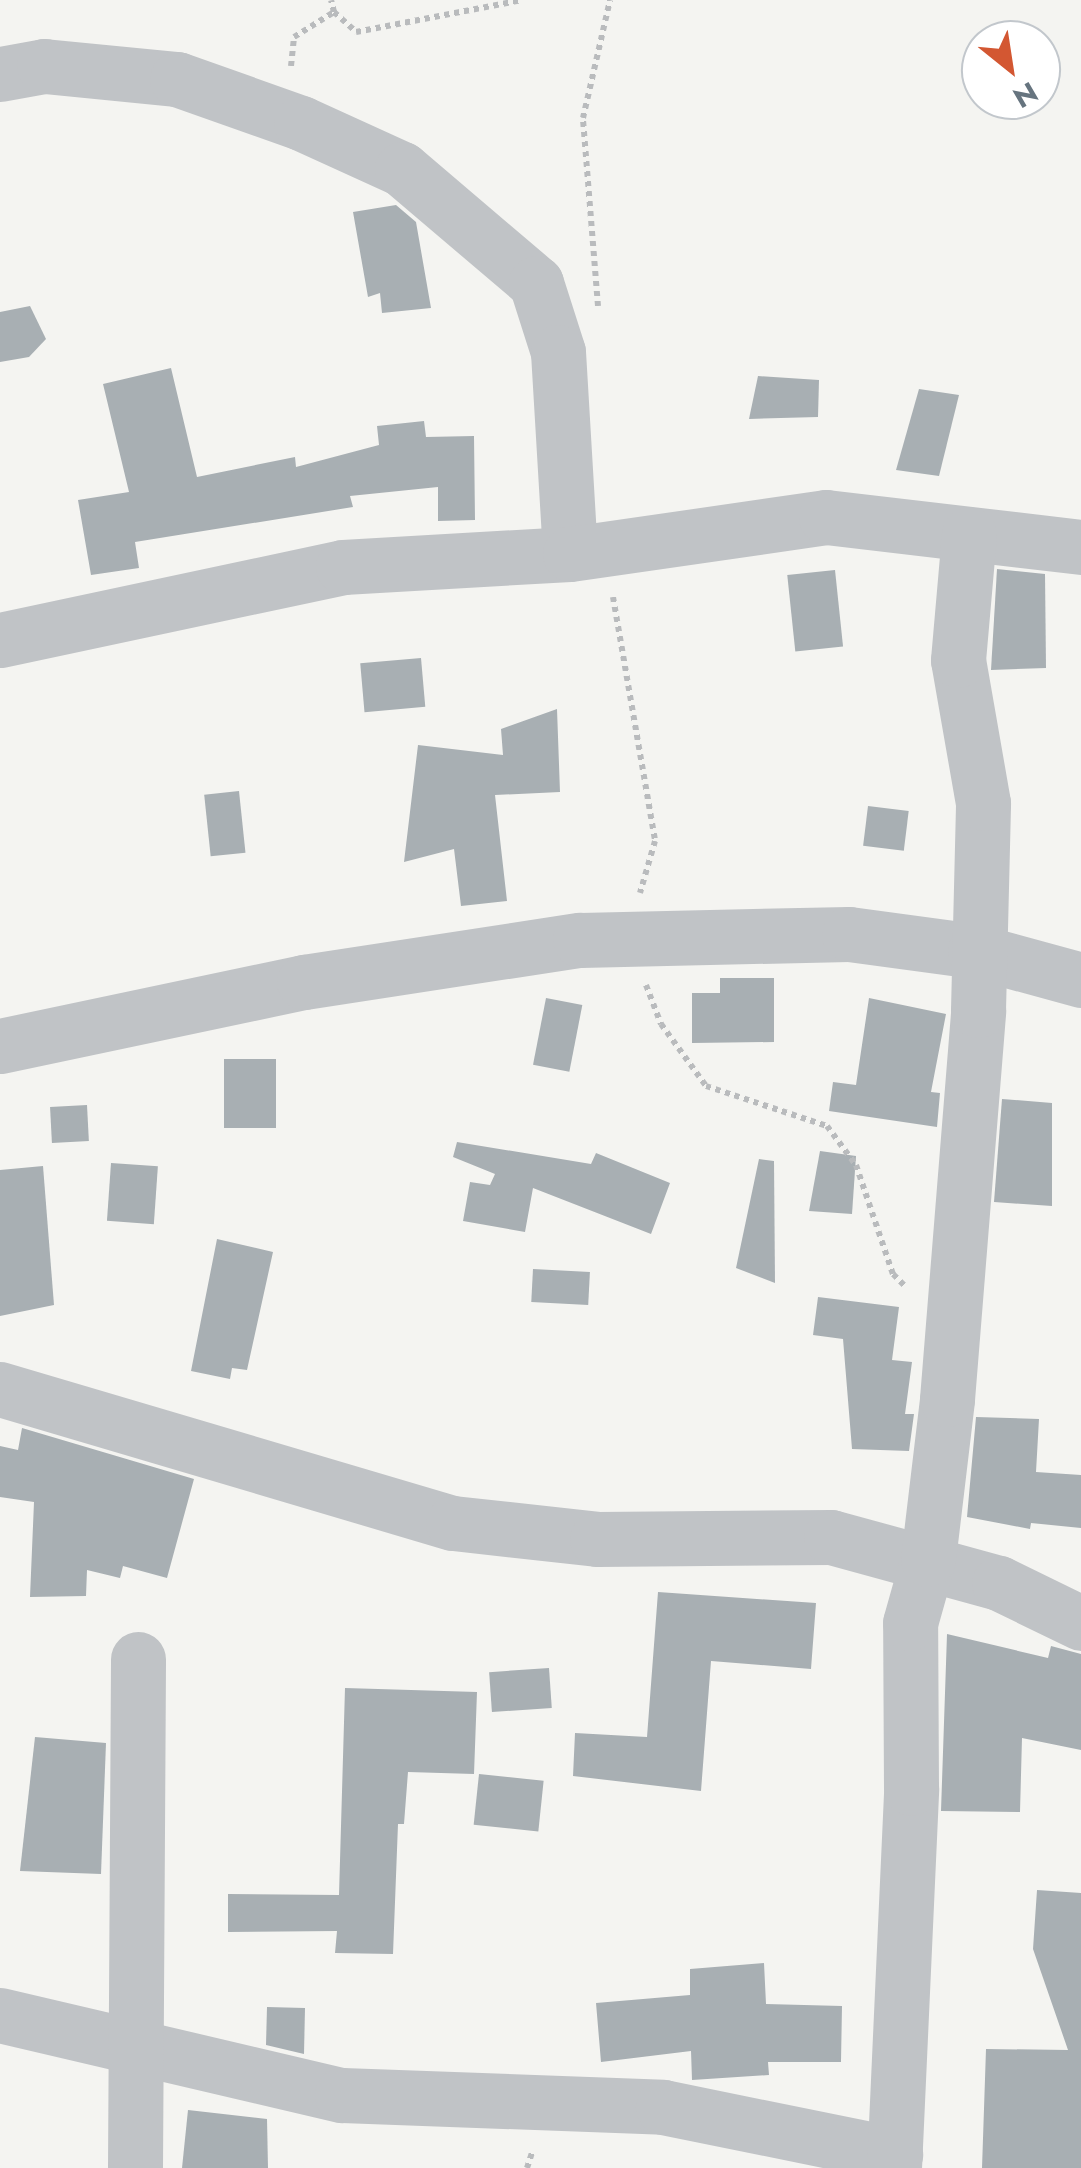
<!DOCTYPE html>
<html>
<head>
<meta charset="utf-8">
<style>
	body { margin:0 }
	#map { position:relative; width:1081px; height:2168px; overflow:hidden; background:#f4f4f1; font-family:Jost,sans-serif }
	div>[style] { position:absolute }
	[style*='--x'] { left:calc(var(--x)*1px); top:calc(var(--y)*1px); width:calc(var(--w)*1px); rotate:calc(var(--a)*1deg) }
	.building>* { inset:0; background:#a8afb3; transform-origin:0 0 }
	.path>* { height:6px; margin-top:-3px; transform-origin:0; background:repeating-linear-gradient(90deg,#b9bbbd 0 5px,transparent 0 10px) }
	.minor>* { height:55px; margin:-27.5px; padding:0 27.5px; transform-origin:27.5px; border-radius:27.5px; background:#c0c3c6 }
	span { translate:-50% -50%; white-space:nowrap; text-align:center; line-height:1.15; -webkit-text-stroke:10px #fff; paint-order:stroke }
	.north { position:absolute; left:961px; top:20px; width:100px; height:100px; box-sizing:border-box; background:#fff; border:2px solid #c2c7cc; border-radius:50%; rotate:150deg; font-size:28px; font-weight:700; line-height:40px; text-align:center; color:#66747f }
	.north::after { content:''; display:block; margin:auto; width:35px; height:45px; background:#d35732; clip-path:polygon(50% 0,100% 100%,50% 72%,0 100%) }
</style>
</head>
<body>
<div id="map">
	<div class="building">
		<i style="clip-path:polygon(396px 205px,416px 222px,431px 308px,382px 313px,380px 293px,368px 297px,353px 212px)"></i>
		<i style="clip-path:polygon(30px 306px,46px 339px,29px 357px,0 362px,0 312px)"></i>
		<i style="clip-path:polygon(171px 368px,197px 477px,295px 457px,296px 467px,379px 445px,377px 426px,424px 421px,426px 437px,474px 436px,475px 520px,438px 521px,438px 487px,350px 496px,353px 507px,135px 542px,139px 568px,91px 575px,78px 500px,129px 492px,103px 384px)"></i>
		<i style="clip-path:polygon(758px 376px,819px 380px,818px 417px,749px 419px)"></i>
		<i style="clip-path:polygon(919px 389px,959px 395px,939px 476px,896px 470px)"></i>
		<i style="clip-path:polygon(997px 569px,1045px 574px,1046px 668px,991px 670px)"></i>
		<i style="left:835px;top:570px;width:77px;height:48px;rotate:84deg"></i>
		<i style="left:421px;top:658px;width:49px;height:61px;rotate:85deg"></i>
		<i style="clip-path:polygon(557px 709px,560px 792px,495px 795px,507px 901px,461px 906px,454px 849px,404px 862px,418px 745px,503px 755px,501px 729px)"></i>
		<i style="left:239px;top:791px;width:62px;height:35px;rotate:84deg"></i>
		<i style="left:868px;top:806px;width:41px;height:40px;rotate:7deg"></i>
		<i style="clip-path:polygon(720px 978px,774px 978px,774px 1042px,692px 1043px,692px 993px,720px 993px)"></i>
		<i style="left:546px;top:998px;width:37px;height:68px;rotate:11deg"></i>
		<i style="clip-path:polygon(869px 998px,946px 1014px,931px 1092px,940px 1093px,937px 1127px,829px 1111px,833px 1082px,856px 1085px)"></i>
		<i style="left:224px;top:1059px;width:52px;height:69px"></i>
		<i style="clip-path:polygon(1002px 1099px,1052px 1103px,1052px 1206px,994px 1202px)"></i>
		<i style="left:87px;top:1105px;width:36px;height:37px;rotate:87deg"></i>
		<i style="clip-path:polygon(457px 1142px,591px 1164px,596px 1153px,670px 1183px,651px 1234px,533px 1188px,525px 1232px,463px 1221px,470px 1182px,490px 1185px,495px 1174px,453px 1157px)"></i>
		<i style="clip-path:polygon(820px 1151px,856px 1156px,852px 1214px,809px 1211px)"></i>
		<i style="clip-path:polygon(759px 1159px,774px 1161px,775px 1283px,736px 1268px)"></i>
		<i style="left:111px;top:1163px;width:47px;height:58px;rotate:4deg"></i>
		<i style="clip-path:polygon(43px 1166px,54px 1305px,0 1316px,0 1170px)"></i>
		<i style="clip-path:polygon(217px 1239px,273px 1252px,247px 1370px,232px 1368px,230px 1379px,191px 1371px)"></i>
		<i style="left:533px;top:1269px;width:57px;height:33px;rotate:3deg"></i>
		<i style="clip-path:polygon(818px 1297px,899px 1307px,892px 1360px,912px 1362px,905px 1414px,914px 1414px,909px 1451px,852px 1449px,843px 1339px,813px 1335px)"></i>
		<i style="clip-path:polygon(976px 1417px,1039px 1419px,1036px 1472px,1081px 1475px,1081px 1528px,1031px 1523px,1030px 1529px,967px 1517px)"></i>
		<i style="clip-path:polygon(22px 1428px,194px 1479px,167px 1578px,123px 1566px,120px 1578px,87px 1570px,86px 1596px,30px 1597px,34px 1502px,0 1497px,0 1446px,18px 1450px)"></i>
		<i style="clip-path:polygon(658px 1592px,816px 1603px,811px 1669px,711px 1661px,701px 1791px,573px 1776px,575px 1733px,647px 1737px)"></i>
		<i style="clip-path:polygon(947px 1634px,1048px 1658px,1051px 1646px,1081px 1654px,1081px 1750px,1022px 1738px,1020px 1812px,941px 1811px)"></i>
		<i style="left:549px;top:1668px;width:40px;height:60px;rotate:86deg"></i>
		<i style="clip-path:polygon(345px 1688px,477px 1692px,474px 1774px,408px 1772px,404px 1824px,398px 1824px,393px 1954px,335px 1953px,337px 1931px,228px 1932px,228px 1894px,339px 1895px)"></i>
		<i style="clip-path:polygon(35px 1737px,106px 1743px,101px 1874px,20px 1871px)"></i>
		<i style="left:479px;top:1774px;width:65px;height:51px;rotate:6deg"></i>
		<i style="clip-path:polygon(1037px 1890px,1081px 1893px,1081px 2168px,982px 2168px,986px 2049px,1068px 2050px,1033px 1949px)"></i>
		<i style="clip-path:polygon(764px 1963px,766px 2004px,842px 2006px,841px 2062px,768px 2062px,769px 2075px,692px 2080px,691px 2051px,601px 2062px,596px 2003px,690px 1995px,690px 1969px)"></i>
		<i style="clip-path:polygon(267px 2007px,305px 2008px,304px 2054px,266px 2045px)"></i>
		<i style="clip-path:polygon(188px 2110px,267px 2119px,268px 2168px,182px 2168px)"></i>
	</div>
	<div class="path">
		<i style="--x:334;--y:12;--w:30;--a:42"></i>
		<i style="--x:356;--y:32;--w:169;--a:-10.9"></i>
		<i style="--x:291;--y:66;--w:29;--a:-84"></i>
		<i style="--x:294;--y:37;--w:47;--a:-32"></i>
		<i style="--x:334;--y:12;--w:12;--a:-104"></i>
		<i style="--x:598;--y:306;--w:189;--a:-94.6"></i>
		<i style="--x:583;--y:118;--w:121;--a:-77.1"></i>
		<i style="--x:613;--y:597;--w:248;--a:80.2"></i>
		<i style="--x:655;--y:841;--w:54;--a:106.1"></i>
		<i style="--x:646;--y:985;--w:42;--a:69"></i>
		<i style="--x:661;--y:1024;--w:77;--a:54"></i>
		<i style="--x:706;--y:1086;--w:127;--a:18.3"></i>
		<i style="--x:827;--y:1126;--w:49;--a:53.4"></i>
		<i style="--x:856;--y:1165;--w:115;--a:71.3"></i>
		<i style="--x:893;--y:1274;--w:17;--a:45"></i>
		<i style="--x:527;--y:2168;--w:19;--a:-72"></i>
	</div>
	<div class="minor">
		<i style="--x:0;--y:74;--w:45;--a:-10.3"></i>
		<i style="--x:44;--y:66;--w:134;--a:5.6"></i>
		<i style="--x:177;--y:79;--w:132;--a:19.5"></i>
		<i style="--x:301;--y:123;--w:111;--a:24.5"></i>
		<i style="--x:402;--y:169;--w:176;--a:40.4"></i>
		<i style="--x:536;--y:283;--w:72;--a:72.3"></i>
		<i style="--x:558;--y:352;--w:202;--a:86.6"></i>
		<i style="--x:0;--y:640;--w:351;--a:-12"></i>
		<i style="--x:343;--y:567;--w:227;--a:-3.3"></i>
		<i style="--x:570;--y:554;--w:259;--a:-8.2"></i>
		<i style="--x:826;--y:517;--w:257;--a:6.7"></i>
		<i style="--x:0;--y:1046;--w:311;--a:-11.9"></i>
		<i style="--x:304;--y:982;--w:279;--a:-8.7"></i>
		<i style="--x:580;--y:940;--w:269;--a:-1.3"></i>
		<i style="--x:849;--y:934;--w:127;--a:7.7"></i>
		<i style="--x:975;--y:951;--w:110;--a:15.3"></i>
		<i style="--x:0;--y:1389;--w:472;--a:16.5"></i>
		<i style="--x:453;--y:1523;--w:145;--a:6.3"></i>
		<i style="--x:597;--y:1539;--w:234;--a:-0.5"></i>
		<i style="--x:831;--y:1537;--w:174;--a:15.3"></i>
		<i style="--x:999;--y:1583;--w:91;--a:26"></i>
		<i style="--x:0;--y:2015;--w:351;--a:13.2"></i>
		<i style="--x:342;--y:2095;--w:321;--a:2.1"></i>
		<i style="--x:663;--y:2107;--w:237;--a:11.5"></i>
		<i style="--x:135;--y:2168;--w:509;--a:-89.66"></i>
		<i style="--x:894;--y:2168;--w:380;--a:-87.4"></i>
		<i style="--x:911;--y:1788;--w:165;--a:-90.3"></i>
		<i style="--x:910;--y:1623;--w:66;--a:-74.3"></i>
		<i style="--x:928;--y:1559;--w:161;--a:-83.2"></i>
		<i style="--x:947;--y:1399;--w:390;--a:-85.4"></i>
		<i style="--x:978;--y:1010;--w:207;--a:-88.6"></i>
		<i style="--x:983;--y:803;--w:145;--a:-99.9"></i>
		<i style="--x:958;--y:660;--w:126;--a:-85"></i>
	</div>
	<div class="north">N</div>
</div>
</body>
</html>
